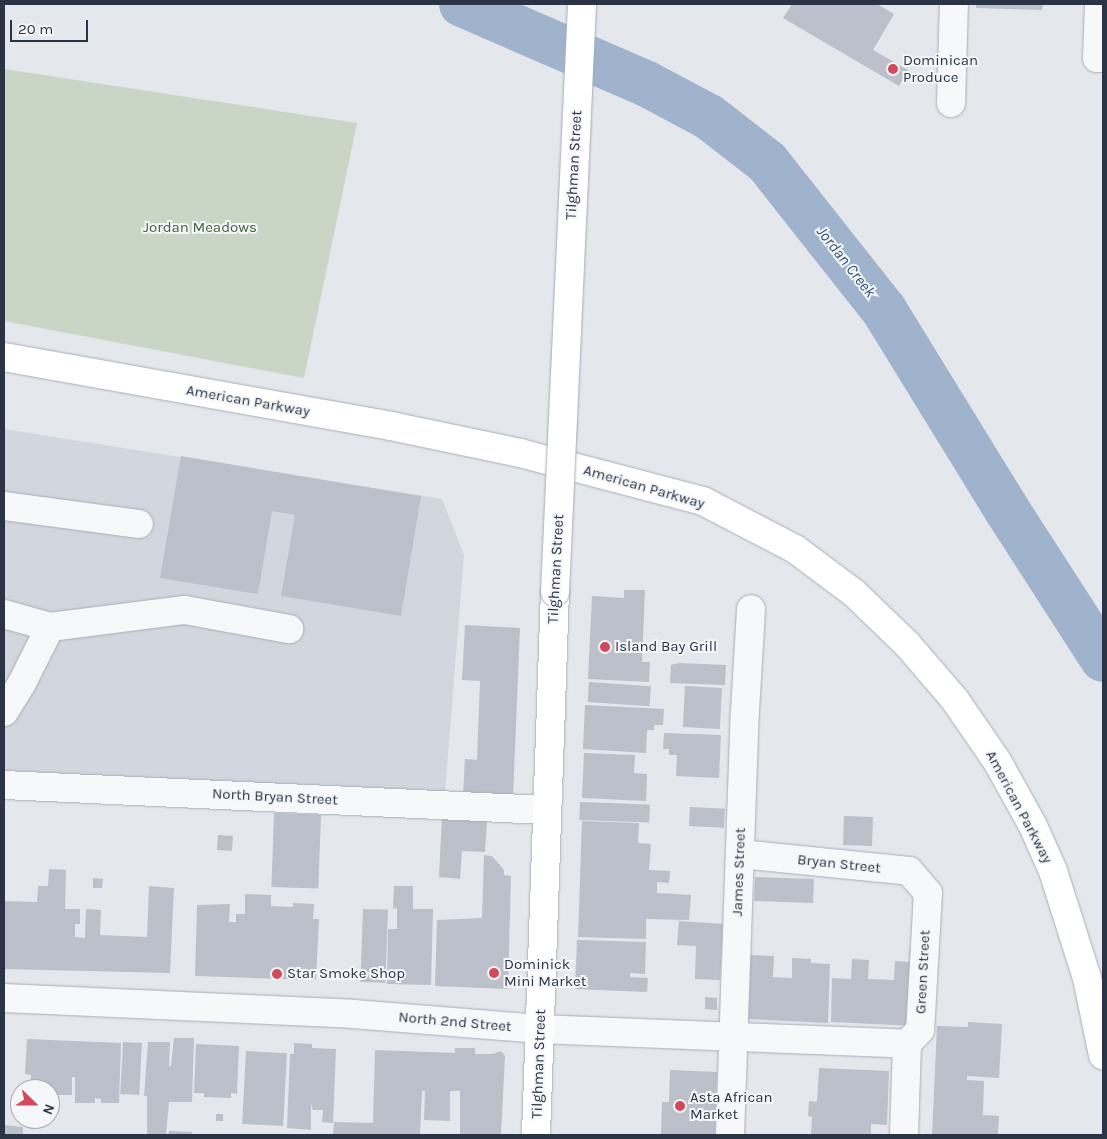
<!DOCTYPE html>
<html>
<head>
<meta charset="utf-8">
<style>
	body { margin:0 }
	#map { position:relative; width:1107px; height:1139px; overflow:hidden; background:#e4e7ec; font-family:Karla,sans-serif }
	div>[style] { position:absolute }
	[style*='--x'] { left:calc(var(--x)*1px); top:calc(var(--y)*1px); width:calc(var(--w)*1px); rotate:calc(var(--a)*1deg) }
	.built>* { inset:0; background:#d2d6de }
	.green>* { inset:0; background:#c9d6c5 }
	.river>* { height:46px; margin:-23px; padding:0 23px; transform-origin:23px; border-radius:23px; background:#9fb4cc }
	.building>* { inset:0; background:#bbc0ca; transform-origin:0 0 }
	.roads { filter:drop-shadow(0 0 1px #a9aeb7) drop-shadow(0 0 1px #a9aeb7) }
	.minor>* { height:28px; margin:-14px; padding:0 14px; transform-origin:14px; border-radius:14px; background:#f7f8fa }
	.major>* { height:28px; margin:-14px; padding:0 14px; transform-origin:14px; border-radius:14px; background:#fff }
	.bridges { filter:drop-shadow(0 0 1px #a3abb8) drop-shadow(0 0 1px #a3abb8) }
	.major-bridge>* { height:28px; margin:-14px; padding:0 14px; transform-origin:14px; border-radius:14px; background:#fff }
	.dots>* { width:14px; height:14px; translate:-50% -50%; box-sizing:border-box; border:2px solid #f4f6f9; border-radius:50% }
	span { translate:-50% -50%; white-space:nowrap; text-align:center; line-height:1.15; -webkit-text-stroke:4px #f4f6f9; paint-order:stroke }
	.poi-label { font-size:15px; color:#2b3445 }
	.left { translate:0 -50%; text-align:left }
	.street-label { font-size:15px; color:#2b3445 }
	.park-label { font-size:15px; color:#3f6138 }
	.water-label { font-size:16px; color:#34527a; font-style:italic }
	.frame { position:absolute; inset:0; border:5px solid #2b3445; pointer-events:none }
	.north { position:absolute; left:10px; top:1079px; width:50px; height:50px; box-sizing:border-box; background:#f4f6f9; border:1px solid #a4a8b1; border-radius:50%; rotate:112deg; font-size:14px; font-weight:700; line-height:20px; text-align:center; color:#2b3445 }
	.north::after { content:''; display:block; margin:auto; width:18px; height:22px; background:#d1495b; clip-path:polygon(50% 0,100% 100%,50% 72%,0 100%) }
	.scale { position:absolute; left:10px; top:20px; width:78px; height:22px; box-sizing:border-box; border:2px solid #2b3445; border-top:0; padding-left:6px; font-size:15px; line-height:18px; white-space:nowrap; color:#2b3445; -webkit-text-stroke:4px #f4f6f9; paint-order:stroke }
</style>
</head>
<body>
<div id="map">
	<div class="built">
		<i style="clip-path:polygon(4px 429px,442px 499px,464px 555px,445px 792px,4px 776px)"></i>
	</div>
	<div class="green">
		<i style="clip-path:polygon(4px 69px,357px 123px,304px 378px,4px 321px)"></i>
	</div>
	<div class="river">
		<i style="--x:462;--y:4;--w:202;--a:23.4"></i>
		<i style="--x:647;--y:84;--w:70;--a:28"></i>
		<i style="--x:709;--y:117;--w:73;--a:37.8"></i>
		<i style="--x:767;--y:162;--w:189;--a:51.7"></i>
		<i style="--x:884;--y:310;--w:235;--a:58.4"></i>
		<i style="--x:1007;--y:510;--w:177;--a:57.2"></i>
	</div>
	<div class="building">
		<i style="clip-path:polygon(792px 4px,877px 4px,894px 14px,873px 50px,908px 70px,899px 86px,783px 18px)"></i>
		<i style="clip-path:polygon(976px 4px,1043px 4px,1042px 10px,976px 8px)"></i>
		<i style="clip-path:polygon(181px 456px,421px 496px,401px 616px,281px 596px,295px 515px,272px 511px,258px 594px,160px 578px)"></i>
		<i style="clip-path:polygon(624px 590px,645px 590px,642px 662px,650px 662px,649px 682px,588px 679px,592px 596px,624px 598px)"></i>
		<i style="clip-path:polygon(465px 625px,520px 628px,513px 798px,463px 795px,465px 759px,477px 760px,480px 681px,462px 680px)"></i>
		<i style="clip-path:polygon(679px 663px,726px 665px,725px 685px,670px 683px,671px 665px)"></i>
		<i style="left:589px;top:682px;width:62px;height:20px;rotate:4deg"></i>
		<i style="left:685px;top:686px;width:37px;height:41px;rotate:3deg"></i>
		<i style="clip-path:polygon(585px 705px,664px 709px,663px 725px,654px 725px,654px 730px,647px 730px,646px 753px,583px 749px)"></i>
		<i style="clip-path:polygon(664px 733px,721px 735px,719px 778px,676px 776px,677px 755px,669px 755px,669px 749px,663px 749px)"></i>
		<i style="clip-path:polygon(584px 753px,635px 755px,634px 773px,647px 774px,646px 801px,582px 798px)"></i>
		<i style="left:580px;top:802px;width:70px;height:18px;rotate:2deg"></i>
		<i style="left:690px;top:807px;width:35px;height:19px;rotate:3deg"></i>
		<i style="left:274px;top:813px;width:47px;height:74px;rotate:2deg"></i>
		<i style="clip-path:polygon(442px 816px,463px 817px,463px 820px,487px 821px,485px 852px,462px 851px,460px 879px,439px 877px)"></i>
		<i style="left:844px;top:816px;width:29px;height:29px;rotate:2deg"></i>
		<i style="clip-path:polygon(582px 821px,639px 823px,638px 843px,651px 844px,649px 870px,670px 871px,669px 883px,657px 882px,657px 893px,691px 895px,689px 920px,646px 919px,646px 939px,578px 937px)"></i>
		<i style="left:218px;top:835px;width:15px;height:15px;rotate:4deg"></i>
		<i style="clip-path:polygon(484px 855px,492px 856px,504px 870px,504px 875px,511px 876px,508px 989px,435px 986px,437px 920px,482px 918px)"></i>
		<i style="clip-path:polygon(49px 869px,66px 870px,65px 909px,80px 909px,80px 924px,75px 924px,75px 937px,85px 938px,86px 909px,101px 910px,100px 935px,147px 937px,149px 886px,174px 888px,170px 973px,4px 969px,4px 901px,37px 902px,38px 886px,48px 886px)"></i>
		<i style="left:755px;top:877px;width:59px;height:24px;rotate:2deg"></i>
		<i style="clip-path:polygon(93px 878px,103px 879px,102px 888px,93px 888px)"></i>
		<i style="clip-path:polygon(394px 886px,413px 886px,413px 909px,433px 909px,431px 985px,387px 984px,388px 929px,397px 929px,397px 908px,393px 909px)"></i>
		<i style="clip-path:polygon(245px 894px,271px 895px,271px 906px,293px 907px,293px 903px,314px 904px,313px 919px,319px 919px,316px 980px,195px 976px,197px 905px,230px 904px,229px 922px,236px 922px,236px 914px,245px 914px)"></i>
		<i style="left:363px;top:909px;width:25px;height:73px;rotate:2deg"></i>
		<i style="clip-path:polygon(679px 921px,723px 924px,720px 980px,695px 979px,696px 946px,677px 945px)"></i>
		<i style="clip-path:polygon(577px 940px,646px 942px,645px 974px,630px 973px,630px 977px,648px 978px,647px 992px,575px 989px)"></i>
		<i style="clip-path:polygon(910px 948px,919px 949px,916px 1026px,831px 1022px,832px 978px,851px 979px,852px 959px,869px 960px,868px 979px,894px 980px,895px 961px,909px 962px)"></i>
		<i style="clip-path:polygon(749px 955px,774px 956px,773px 977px,792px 978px,792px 958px,811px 959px,811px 963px,830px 964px,828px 1023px,747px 1019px)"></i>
		<i style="clip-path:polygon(705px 997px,717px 998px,717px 1010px,705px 1009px)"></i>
		<i style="clip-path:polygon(968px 1022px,1002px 1024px,999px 1078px,967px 1076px,967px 1080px,984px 1081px,983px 1115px,999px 1116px,998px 1135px,932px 1135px,937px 1026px,968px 1027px)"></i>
		<i style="clip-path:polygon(174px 1038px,194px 1038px,192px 1102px,169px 1102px,166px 1135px,147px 1135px,147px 1096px,144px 1096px,148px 1042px,170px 1042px,169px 1066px,171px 1066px)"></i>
		<i style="clip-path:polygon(27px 1039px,121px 1043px,119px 1103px,101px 1103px,101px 1099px,95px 1098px,95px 1103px,75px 1103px,75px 1077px,72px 1077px,72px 1095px,50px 1095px,48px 1084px,31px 1083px,31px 1075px,25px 1074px)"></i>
		<i style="left:123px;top:1042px;width:19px;height:52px;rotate:3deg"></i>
		<i style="clip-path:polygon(294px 1043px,312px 1044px,312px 1048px,336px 1049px,333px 1123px,322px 1122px,323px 1110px,313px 1110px,311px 1104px,311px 1130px,287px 1128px,290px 1054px,294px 1054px)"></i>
		<i style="clip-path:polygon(196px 1044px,239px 1046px,237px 1094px,231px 1093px,231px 1098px,204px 1097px,204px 1093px,194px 1093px)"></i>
		<i style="clip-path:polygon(455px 1048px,475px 1048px,475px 1054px,492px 1054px,501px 1051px,505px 1056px,501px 1135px,460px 1134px,460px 1091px,450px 1091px,450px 1121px,424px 1120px,425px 1091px,422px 1091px,420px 1135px,333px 1135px,334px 1122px,373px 1123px,375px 1050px,455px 1053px)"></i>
		<i style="left:246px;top:1051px;width:41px;height:73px;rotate:3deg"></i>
		<i style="clip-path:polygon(819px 1068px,889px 1071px,887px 1125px,871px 1124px,871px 1135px,811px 1135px,812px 1117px,808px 1116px,809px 1101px,817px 1102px)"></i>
		<i style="clip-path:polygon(670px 1070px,717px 1072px,715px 1135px,661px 1135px,662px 1102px,669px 1102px)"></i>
		<i style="left:216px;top:1114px;width:7px;height:7px"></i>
		<i style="clip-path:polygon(4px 1125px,23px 1127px,23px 1135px,4px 1135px)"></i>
		<i style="clip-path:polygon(169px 1131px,192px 1132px,192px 1135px,168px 1135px)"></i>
	</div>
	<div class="roads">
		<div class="minor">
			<i style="--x:1099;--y:4;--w:54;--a:92.1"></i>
			<i style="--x:1097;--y:58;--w:6;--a:0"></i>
			<i style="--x:951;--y:103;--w:99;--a:-88.3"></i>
			<i style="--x:4;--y:506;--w:136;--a:7.6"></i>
			<i style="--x:4;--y:614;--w:48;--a:15.8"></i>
			<i style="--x:50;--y:627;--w:136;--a:-7.2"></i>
			<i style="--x:185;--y:610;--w:106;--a:10.4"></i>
			<i style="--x:4;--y:712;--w:34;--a:-58"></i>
			<i style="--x:22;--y:683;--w:63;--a:-63.4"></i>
			<i style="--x:4;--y:785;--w:543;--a:2.64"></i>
			<i style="--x:740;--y:854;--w:170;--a:5.7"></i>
			<i style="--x:909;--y:871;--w:29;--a:49"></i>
			<i style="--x:928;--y:893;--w:137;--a:93.3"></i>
			<i style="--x:920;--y:1030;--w:19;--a:133"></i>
			<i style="--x:907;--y:1044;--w:91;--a:91.9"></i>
			<i style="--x:4;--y:998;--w:349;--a:2.6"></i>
			<i style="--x:353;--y:1014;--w:188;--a:4.6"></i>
			<i style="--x:540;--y:1029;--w:367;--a:2.3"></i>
			<i style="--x:730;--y:1135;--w:424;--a:-88"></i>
			<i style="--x:745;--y:711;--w:102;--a:-86.6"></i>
		</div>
		<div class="major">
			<i style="--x:4;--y:357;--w:393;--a:10.1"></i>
			<i style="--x:391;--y:426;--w:132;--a:11.8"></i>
			<i style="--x:520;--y:453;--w:189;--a:14.7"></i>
			<i style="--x:703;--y:501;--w:104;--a:27.6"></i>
			<i style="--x:795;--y:549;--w:74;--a:36.7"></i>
			<i style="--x:854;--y:593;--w:74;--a:43.9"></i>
			<i style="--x:907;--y:644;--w:74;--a:49.4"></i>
			<i style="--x:955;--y:700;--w:74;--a:55.5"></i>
			<i style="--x:997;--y:761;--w:74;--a:61"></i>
			<i style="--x:1033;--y:826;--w:49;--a:66"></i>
			<i style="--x:1053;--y:871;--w:112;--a:72.4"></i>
			<i style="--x:1087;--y:978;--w:79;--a:78.3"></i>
			<i style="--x:536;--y:1135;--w:543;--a:-88"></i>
		</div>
	</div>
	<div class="bridges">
		<div class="major-bridge">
			<i style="--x:555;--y:592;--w:589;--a:-87.37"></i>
		</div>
	</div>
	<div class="dots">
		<i style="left:893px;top:69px;background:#d1495b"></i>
		<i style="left:605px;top:647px;background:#d1495b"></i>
		<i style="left:494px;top:973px;background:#d1495b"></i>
		<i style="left:277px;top:974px;background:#d1495b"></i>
		<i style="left:680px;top:1106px;background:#d1495b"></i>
	</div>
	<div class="poi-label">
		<span class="left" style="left:903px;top:69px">Dominican<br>Produce</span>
		<span class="left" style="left:615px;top:647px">Island Bay Grill</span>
		<span class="left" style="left:504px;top:973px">Dominick<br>Mini Market</span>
		<span class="left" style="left:287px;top:974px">Star Smoke Shop</span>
		<span class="left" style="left:690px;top:1106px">Asta African<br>Market</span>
	</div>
	<div class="street-label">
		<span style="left:574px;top:165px;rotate:-87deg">Tilghman Street</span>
		<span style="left:248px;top:401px;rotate:10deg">American Parkway</span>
		<span style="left:644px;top:487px;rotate:16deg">American Parkway</span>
		<span style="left:556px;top:569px;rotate:-87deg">Tilghman Street</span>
		<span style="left:275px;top:797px;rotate:3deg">North Bryan Street</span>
		<span style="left:1019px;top:807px;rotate:62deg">American Parkway</span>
		<span style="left:839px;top:864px;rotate:6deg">Bryan Street</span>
		<span style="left:739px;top:872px;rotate:-88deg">James Street</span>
		<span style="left:923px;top:972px;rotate:-87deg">Green Street</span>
		<span style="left:455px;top:1022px;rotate:5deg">North 2nd Street</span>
		<span style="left:539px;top:1064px;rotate:-88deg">Tilghman Street</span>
	</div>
	<div class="park-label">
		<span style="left:200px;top:228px">Jordan Meadows</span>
	</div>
	<div class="water-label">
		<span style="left:846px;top:262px;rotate:52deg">Jordan Creek</span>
	</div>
	<div class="frame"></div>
	<div class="north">N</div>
	<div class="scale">20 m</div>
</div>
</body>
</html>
